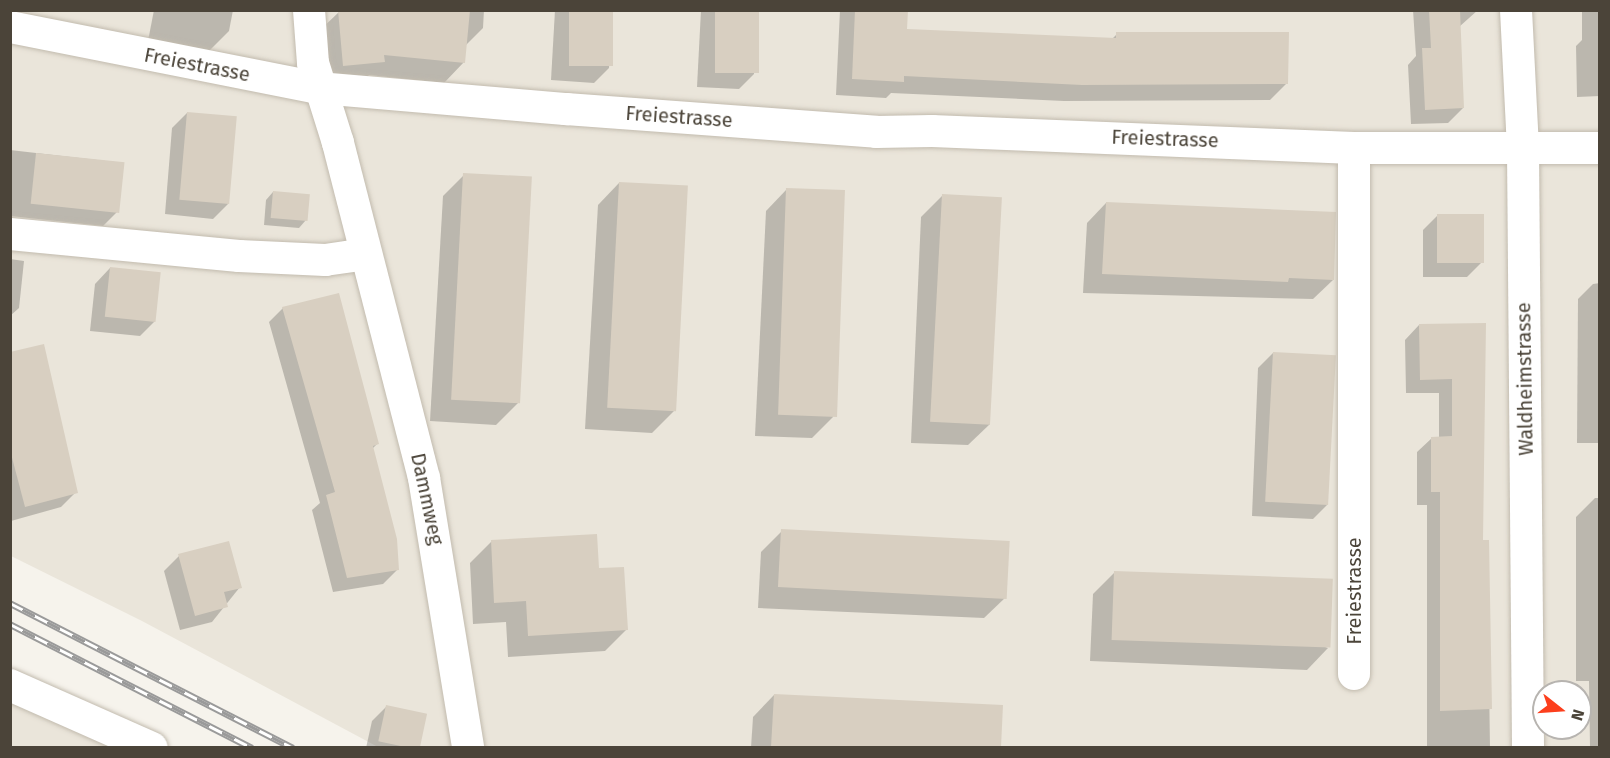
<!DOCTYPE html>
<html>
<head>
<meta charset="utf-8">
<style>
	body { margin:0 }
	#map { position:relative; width:1610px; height:758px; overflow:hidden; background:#f6f3ec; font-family:"Fira Sans",sans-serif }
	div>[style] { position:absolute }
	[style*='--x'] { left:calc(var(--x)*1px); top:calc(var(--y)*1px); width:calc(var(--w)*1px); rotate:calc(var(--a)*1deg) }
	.residential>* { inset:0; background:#eae5da }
	.shadow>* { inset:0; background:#0003 }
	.building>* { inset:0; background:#d8cfc1; transform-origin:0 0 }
	.roads { filter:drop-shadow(0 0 2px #c2bbae) drop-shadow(0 0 2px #c2bbae) }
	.street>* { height:32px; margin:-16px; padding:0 16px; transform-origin:16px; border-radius:16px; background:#fff }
	.rail>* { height:7px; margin-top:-3.5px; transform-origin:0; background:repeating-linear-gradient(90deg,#fff 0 14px,#9a9a9a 0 28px); box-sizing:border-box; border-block:2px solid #9a9a9a }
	span { translate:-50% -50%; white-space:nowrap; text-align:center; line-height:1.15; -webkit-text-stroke:4.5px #fff; paint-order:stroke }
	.street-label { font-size:20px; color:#4b4439 }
	.frame { position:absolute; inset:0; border:12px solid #4b4439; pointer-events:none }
	.north { position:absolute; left:1532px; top:680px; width:60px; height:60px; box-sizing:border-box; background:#fff; border:2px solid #b7b4b0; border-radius:50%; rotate:107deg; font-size:16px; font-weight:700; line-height:24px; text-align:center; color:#4b4439 }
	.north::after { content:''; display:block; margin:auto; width:21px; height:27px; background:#fc3f1d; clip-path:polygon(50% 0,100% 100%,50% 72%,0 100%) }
</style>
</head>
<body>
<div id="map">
	<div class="residential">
		<i style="clip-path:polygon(evenodd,10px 11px,1599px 11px,1599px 747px,378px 747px,142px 621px,11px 556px,10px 11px,1544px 692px,1580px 692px,1580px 728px,1544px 728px,1544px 692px)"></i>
		<i style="clip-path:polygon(11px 670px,165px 747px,11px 747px)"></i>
	</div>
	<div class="shadow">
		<i style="clip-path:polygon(154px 10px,233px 10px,229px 31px,208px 52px,148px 41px)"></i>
		<i style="clip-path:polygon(484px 10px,483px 28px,465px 46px,464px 62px,444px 83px,369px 75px,363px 81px,324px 85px,318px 32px,339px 12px)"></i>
		<i style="clip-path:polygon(555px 10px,612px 10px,609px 68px,594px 83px,551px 80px)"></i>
		<i style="clip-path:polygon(701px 10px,757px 10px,754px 74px,739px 89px,697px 87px)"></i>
		<i style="clip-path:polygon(840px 10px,906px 10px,905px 30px,1111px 40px,1117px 34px,1287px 83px,1270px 100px,1064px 101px,891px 93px,886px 98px,836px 95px)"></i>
		<i style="clip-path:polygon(1413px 10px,1478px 10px,1459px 27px,1463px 108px,1448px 123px,1411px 124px,1408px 65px,1416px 56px)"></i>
		<i style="clip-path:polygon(1582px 10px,1600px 10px,1600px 96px,1577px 97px,1576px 46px,1582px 40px)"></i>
		<i style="clip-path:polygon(187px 113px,228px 204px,213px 219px,165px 214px,172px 128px)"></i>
		<i style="clip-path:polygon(10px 150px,123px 163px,118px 211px,103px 226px,10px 216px)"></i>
		<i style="clip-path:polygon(464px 175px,518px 403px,496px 425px,430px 421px,443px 196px)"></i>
		<i style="clip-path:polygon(619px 183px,674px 411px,652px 433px,585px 429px,598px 205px)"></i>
		<i style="clip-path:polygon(787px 189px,833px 417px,812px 438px,755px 436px,766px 211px)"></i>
		<i style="clip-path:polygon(273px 192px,306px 220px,299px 228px,264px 225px,266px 200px)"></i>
		<i style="clip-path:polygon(943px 195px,990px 424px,968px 445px,911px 443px,921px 217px)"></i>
		<i style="clip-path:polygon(1106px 203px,1333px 280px,1313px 299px,1083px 293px,1087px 223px)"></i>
		<i style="clip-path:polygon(1438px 215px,1482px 262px,1467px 277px,1423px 277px,1423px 230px)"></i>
		<i style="clip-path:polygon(10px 259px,24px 261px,19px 308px,10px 316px)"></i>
		<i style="clip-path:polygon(110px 268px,155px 321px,140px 336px,90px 331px,95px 284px)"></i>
		<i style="clip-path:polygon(1600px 283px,1600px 443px,1577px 443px,1578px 299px,1593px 284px)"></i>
		<i style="clip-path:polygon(283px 308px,378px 443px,372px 449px,397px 570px,383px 584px,333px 592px,312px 510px,320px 503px,269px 322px)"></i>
		<i style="clip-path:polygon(1419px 325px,1484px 325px,1482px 541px,1487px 541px,1490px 748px,1427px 748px,1427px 505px,1417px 505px,1417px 452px,1432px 438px,1439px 438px,1439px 393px,1406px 393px,1405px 340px)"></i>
		<i style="clip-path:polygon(10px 353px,76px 492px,61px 507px,11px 521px)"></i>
		<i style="clip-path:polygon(1273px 353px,1328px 504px,1313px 519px,1252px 516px,1258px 368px)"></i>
		<i style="clip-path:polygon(1595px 498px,1600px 498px,1600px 748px,1590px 748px,1589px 681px,1576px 681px,1576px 517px)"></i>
		<i style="clip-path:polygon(782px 531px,1006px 597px,984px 618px,758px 608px,761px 552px)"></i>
		<i style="clip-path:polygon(492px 541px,598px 570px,626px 630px,605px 651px,508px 657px,506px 622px,473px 624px,470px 563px)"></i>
		<i style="clip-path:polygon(179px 556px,240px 587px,212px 622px,180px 630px,164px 571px)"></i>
		<i style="clip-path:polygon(1115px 572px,1328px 648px,1307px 670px,1090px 661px,1093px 594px)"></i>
		<i style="clip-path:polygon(774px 695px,1001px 706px,999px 748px,751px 748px,753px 717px)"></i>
		<i style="clip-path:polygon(387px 706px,425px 716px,417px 748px,366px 748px,372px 721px)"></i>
	</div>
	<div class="building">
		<i style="clip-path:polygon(338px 10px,470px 10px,465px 63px,384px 55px,385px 62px,343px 66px)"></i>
		<i style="left:569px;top:10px;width:44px;height:56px"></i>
		<i style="left:715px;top:10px;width:44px;height:63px"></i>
		<i style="clip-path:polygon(855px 10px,908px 10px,907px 29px,1116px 38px,1116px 32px,1289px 32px,1288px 84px,1082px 85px,904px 76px,904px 82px,852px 79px)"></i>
		<i style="clip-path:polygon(1429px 10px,1460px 10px,1464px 108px,1425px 110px,1422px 48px,1431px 48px)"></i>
		<i style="left:187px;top:112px;width:50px;height:88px;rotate:5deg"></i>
		<i style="left:36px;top:153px;width:89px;height:51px;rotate:6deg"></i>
		<i style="left:463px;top:173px;width:69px;height:227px;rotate:3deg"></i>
		<i style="left:619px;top:182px;width:69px;height:226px;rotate:3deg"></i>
		<i style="left:786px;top:188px;width:59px;height:227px;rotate:2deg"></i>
		<i style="left:273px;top:191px;width:37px;height:27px;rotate:5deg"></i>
		<i style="left:942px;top:194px;width:60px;height:228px;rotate:3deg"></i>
		<i style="clip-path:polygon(1106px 202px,1336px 212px,1334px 280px,1289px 278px,1288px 282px,1102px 274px)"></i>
		<i style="left:1437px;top:214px;width:47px;height:49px"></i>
		<i style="left:110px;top:267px;width:51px;height:50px;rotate:6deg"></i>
		<i style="clip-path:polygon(339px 293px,379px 444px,373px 446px,397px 539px,399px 570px,347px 578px,326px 495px,335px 492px,282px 307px)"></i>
		<i style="clip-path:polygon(1486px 323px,1483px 540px,1489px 540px,1492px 709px,1440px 711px,1440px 492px,1431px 492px,1431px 437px,1452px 436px,1452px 379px,1420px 380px,1419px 324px)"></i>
		<i style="clip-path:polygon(44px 344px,78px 493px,25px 507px,10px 450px,10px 352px)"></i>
		<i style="left:1273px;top:352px;width:63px;height:150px;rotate:3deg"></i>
		<i style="left:781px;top:529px;width:229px;height:58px;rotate:3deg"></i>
		<i style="clip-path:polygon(597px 534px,599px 568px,624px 567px,628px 630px,528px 636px,526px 601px,494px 603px,491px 540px)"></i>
		<i style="clip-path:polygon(229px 541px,242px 588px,224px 592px,228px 607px,195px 616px,178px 554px)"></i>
		<i style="left:1114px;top:571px;width:219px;height:69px;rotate:2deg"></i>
		<i style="clip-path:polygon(774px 694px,1003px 705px,1001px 747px,771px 747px)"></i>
		<i style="left:386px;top:705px;width:42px;height:37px;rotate:12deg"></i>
	</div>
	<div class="roads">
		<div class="street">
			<i style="--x:309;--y:10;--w:53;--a:85.7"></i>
			<i style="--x:313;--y:63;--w:84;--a:72.6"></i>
			<i style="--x:338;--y:143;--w:346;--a:75.6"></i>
			<i style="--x:424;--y:478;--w:274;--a:80.7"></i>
			<i style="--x:1516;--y:10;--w:140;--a:87.1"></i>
			<i style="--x:1523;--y:150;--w:598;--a:89.52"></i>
			<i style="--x:10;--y:27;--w:315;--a:11.2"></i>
			<i style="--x:319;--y:88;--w:248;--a:4.9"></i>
			<i style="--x:566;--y:109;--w:311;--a:4.2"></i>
			<i style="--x:876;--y:132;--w:56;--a:-1"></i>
			<i style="--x:932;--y:131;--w:422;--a:2.3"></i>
			<i style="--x:1354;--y:148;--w:246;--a:0"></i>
			<i style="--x:10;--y:234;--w:230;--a:5.5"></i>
			<i style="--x:239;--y:256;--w:86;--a:2.7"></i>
			<i style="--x:325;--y:260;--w:41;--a:-8.3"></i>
			<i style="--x:1354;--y:674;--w:526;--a:-90"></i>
			<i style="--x:10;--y:685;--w:155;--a:23.9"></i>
		</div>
	</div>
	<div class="rail">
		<i style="--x:10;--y:603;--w:318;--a:27.1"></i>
		<i style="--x:10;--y:624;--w:272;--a:27.1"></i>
	</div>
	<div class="street-label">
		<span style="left:197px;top:65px;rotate:11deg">Freiestrasse</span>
		<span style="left:679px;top:117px;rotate:4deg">Freiestrasse</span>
		<span style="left:1165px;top:139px;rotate:2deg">Freiestrasse</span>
		<span style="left:1525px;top:379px;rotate:-91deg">Waldheimstrasse</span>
		<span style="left:427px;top:499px;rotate:78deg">Dammweg</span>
		<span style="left:1354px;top:591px;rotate:-90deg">Freiestrasse</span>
	</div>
	<div class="frame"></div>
	<div class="north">N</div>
</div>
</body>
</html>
